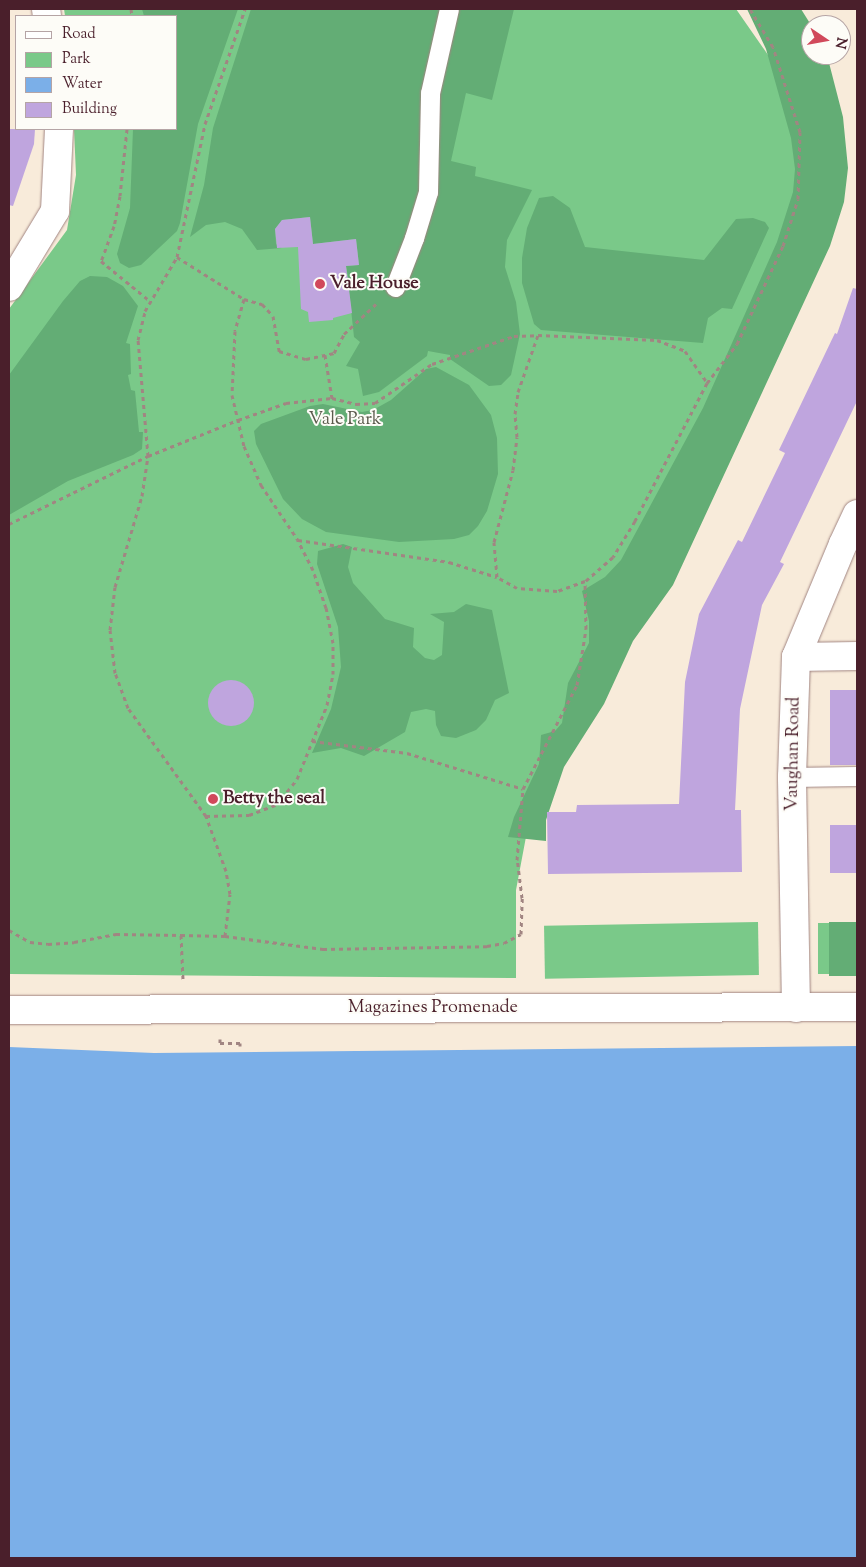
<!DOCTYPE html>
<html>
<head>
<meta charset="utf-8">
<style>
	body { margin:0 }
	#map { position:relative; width:866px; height:1567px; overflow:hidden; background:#f8ebda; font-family:"Sorts Mill Goudy",serif }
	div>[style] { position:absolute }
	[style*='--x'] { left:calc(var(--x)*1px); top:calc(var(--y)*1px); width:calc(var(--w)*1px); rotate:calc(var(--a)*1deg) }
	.green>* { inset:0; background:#7ac989; transform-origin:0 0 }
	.forest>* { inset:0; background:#63ad75; transform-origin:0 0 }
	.water>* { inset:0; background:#7bafe8 }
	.building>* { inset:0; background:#bfa5de; transform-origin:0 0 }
	.round { border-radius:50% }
	.path>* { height:3px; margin-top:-1.5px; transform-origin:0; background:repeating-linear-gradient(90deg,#a18582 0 4px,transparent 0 8px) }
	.roads { filter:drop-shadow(0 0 1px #a18582) drop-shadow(0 0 1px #a18582) }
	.lane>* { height:19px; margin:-9.5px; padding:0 9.5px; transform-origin:9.5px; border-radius:9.5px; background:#fff }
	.street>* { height:28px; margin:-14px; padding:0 14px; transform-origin:14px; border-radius:14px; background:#fff }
	.dots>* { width:14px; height:14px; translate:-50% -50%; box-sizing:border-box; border:2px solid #fdfcf7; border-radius:50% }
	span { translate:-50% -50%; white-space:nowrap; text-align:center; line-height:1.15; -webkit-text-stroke:4px #fdfcf7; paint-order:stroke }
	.poi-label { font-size:18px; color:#4a1f2b; font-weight:700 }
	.left { translate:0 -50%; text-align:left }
	.park-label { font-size:18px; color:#5b5a4c }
	.street-label { font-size:18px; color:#4a1f2b }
	.frame { position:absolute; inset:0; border:10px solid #4a1f2b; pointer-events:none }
	.legend { position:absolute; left:15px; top:15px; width:162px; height:115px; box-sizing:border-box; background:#fdfcf7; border:1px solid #b5a4a5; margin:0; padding:6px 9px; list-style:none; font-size:15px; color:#4a1f2b }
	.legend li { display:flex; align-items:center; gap:10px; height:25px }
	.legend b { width:25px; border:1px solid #b5a4a5 }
	.north { position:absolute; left:801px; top:15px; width:50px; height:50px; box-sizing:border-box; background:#fdfcf7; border:1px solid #b5a4a5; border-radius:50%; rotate:102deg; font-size:14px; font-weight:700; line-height:20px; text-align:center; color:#4a1f2b }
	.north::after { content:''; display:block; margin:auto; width:18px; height:22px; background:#d1495b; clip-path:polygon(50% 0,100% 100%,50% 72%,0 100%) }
</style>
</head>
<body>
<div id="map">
	<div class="green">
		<i style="clip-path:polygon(64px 9px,736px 9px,775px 65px,811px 144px,794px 262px,538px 773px,516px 890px,516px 978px,9px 974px,9px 309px,67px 230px,76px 175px,74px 129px,176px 129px,176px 16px,65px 16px)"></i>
		<i style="left:758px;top:922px;width:53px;height:214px;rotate:89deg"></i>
		<i style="left:818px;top:923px;width:39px;height:51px"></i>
	</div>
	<div class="forest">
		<i style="clip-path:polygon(142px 9px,238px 9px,198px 124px,180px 223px,177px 231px,141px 265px,129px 268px,120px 263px,117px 254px,130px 208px,133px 129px,176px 129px,176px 16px,144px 16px)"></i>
		<i style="clip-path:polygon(251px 9px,514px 9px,492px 100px,466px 93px,451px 161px,476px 167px,475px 176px,532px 190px,507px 240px,505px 267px,516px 302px,520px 334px,511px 375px,501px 385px,489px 386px,450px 359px,450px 355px,428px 351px,427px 356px,379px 392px,363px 396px,358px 369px,346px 366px,360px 342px,354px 337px,349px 291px,339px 278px,348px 277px,346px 266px,359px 265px,356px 239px,313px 244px,310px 217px,282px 220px,275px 229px,276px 244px,282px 248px,257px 250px,242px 229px,225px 222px,206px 225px,190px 237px,204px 185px,213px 128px)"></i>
		<i style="clip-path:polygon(747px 9px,801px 9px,811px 25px,811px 55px,827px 55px,843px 117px,848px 168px,844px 202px,830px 246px,673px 585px,633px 641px,604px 704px,564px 767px,546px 820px,546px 841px,508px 837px,514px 817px,539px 764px,541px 735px,555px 731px,562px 723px,568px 683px,589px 643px,589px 621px,582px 591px,605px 577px,621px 560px,703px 408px,777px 242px,793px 192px,795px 169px,791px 138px,766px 49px)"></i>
		<i style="clip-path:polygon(553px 196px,570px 208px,585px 247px,704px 260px,736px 219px,753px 218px,765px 222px,769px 228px,732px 309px,722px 308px,708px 318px,703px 343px,541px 330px,534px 324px,522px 283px,522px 258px,527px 228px,539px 198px)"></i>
		<i style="clip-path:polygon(90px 276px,107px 277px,123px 286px,138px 306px,126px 343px,130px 344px,131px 374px,128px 375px,131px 390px,135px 391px,139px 432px,143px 432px,142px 449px,133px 455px,68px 481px,9px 515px,9px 375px,63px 301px,80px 281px)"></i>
		<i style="clip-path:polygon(436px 367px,469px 385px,491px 415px,497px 438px,498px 474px,487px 511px,478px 526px,469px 535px,454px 539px,399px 542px,326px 532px,302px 519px,283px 499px,256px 444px,254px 431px,261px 424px,310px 406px,323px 404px,362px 412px,373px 410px,391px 400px,426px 369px)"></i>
		<i style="clip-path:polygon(343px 544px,352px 547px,348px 567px,353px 583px,385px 619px,414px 628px,413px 647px,425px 658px,434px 660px,442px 655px,444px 622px,430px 614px,454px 612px,466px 604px,492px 610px,509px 693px,495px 700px,486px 720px,476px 730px,456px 738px,441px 736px,436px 725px,435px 711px,426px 709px,411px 712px,405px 732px,364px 756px,341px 748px,312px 753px,331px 709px,341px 667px,338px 627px,317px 564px,318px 551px)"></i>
		<i style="left:829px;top:922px;width:28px;height:54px"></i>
	</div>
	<div class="water">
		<i style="clip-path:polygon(857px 1046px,857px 1558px,9px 1558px,9px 1047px,154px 1053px)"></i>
	</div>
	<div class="building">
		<i style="clip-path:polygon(9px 129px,35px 129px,34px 144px,13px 206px,9px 205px)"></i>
		<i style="clip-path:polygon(310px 217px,313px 244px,356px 239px,359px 265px,346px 266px,352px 313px,333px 318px,333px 320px,309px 322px,308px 312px,301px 309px,298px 247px,277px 248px,275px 229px,282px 220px)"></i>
		<i style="clip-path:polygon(853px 288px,857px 289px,857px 401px,780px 562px,784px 564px,762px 605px,740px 709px,735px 810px,741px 810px,742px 872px,548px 874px,547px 812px,576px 812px,577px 805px,679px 804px,685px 682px,699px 614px,738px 540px,742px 542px,785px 453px,779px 450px,835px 333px,837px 334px)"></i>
		<i class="round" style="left:208px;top:680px;width:46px;height:46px"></i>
		<i style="left:830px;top:690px;width:27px;height:75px"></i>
		<i style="left:857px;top:825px;width:48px;height:27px;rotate:90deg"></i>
	</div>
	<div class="path">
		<i style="--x:131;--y:9;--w:7;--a:82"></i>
		<i style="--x:127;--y:129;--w:67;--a:96"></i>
		<i style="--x:120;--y:196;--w:31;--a:101"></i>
		<i style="--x:114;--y:226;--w:37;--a:110"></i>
		<i style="--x:101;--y:261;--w:63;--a:39.2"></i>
		<i style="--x:177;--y:257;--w:136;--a:-78.1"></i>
		<i style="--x:205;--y:124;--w:122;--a:-70.8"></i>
		<i style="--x:244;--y:299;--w:19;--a:16"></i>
		<i style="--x:262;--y:304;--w:16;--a:47"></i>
		<i style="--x:273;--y:316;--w:36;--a:80"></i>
		<i style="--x:279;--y:351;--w:28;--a:17"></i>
		<i style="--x:306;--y:359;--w:29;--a:-12"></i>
		<i style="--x:334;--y:353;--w:21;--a:-62"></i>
		<i style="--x:344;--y:334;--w:44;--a:-43.2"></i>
		<i style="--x:325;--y:355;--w:44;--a:80.8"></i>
		<i style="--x:707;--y:383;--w:49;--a:-52.4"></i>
		<i style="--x:737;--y:344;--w:108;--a:-64.9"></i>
		<i style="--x:783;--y:246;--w:49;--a:-72.3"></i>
		<i style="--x:798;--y:199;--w:67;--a:-88.3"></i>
		<i style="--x:800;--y:132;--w:89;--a:-107.6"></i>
		<i style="--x:773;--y:47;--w:44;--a:-121.2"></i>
		<i style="--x:9;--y:524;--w:155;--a:-26.1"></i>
		<i style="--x:148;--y:456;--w:97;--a:-21.8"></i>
		<i style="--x:238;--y:420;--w:51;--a:-19.5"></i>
		<i style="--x:286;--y:403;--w:46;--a:-6.2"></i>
		<i style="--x:332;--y:398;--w:25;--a:14"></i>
		<i style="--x:356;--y:404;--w:19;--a:-3"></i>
		<i style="--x:375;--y:403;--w:69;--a:-34.4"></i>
		<i style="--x:432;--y:364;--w:87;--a:-18.9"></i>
		<i style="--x:514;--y:336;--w:24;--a:-2"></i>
		<i style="--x:538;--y:335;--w:119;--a:2.4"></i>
		<i style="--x:657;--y:340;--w:30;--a:21"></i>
		<i style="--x:685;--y:351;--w:39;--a:55"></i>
		<i style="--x:707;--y:383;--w:156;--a:117.6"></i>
		<i style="--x:635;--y:521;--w:42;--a:121.4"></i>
		<i style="--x:613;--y:557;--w:37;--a:139"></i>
		<i style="--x:585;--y:581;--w:30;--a:160"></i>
		<i style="--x:557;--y:591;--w:40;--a:-175.7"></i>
		<i style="--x:517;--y:588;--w:23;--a:-151"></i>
		<i style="--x:497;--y:577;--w:35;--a:-95"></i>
		<i style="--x:494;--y:542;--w:74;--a:-75.2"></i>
		<i style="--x:513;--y:470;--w:33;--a:-83"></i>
		<i style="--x:517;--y:437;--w:23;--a:-95"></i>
		<i style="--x:515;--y:414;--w:22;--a:-82"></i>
		<i style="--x:518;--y:392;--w:60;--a:-70.7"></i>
		<i style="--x:312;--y:741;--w:96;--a:7.2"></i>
		<i style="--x:407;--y:753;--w:121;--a:17.2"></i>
		<i style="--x:206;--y:816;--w:43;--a:-1.3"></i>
		<i style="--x:249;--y:815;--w:30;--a:-21"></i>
		<i style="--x:277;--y:804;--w:32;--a:-51"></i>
		<i style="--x:297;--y:779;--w:80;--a:-67.9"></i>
		<i style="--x:327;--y:705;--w:32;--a:-79"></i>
		<i style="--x:333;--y:674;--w:31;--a:-90"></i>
		<i style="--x:333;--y:643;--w:36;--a:-101"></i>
		<i style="--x:326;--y:608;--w:40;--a:-108.9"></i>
		<i style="--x:313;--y:570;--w:34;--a:-117"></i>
		<i style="--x:9;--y:930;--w:24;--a:30"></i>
		<i style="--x:30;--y:942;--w:18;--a:6"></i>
		<i style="--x:48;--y:944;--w:26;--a:-4"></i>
		<i style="--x:74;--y:942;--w:43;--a:-10.8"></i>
		<i style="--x:116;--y:934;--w:65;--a:0.9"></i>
		<i style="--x:181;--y:935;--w:44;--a:1.3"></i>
		<i style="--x:225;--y:936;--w:99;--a:7.6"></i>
		<i style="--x:323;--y:949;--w:164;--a:-1"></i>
		<i style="--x:487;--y:946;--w:17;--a:-10"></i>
		<i style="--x:504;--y:943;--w:19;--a:-28"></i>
		<i style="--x:521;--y:934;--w:36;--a:-88"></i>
		<i style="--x:522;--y:898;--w:38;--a:-97"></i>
		<i style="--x:517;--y:860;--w:71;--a:-85.2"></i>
		<i style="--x:523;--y:789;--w:117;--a:-62.6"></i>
		<i style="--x:577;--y:685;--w:57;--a:-80.9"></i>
		<i style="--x:586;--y:629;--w:48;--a:-91.2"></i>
		<i style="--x:181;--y:935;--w:44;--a:87.4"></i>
		<i style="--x:225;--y:936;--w:42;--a:-83.2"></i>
		<i style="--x:230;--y:894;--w:23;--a:-100"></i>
		<i style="--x:226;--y:871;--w:59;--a:-110"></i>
		<i style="--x:206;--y:816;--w:133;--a:-125.8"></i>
		<i style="--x:128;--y:708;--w:37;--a:-110"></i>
		<i style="--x:115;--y:673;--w:43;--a:-96.6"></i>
		<i style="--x:110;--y:630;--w:43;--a:-83.4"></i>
		<i style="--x:115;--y:587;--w:95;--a:-73.5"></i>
		<i style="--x:142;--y:496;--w:40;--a:-81.5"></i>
		<i style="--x:148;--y:456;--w:116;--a:-94.9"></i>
		<i style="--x:138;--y:340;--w:30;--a:-76"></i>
		<i style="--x:145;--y:311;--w:63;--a:-59.3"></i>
		<i style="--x:177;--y:257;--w:79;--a:32.1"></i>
		<i style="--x:244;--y:299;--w:33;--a:106"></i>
		<i style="--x:235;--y:331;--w:64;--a:92.7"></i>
		<i style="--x:232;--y:395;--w:52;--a:76.8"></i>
		<i style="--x:244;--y:446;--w:43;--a:66.4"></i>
		<i style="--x:261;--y:485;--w:66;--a:56.1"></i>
		<i style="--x:298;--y:540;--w:153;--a:8.3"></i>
		<i style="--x:449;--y:562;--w:50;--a:17.4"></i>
		<i style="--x:220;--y:1039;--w:4;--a:90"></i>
		<i style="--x:220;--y:1043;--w:20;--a:0"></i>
		<i style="--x:240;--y:1043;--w:3;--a:90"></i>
	</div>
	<div class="roads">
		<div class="lane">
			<i style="--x:395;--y:287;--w:53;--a:-68.8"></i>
			<i style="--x:414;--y:238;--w:48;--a:-73.1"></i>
			<i style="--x:428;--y:192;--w:99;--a:-88.8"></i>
			<i style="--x:430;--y:93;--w:86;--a:-77.3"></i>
			<i style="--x:792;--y:777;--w:65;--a:-0.9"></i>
		</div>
		<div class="street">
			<i style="--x:46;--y:9;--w:7;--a:82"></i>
			<i style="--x:9;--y:287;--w:89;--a:-58.8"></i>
			<i style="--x:55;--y:211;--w:82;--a:-87.2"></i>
			<i style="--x:796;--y:657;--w:61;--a:-0.9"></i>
			<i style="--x:796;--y:1008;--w:231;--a:-91"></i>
			<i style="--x:792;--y:777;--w:120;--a:-88.1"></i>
			<i style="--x:796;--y:657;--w:122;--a:-67.4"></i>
			<i style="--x:843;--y:544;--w:33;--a:-65"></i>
			<i style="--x:9;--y:1010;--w:848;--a:-0.2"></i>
		</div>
	</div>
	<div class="dots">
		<i style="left:320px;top:284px;background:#d1495b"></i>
		<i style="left:213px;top:799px;background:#d1495b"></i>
	</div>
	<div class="poi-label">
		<span class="left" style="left:330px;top:284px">Vale House</span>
		<span class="left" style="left:223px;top:799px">Betty the seal</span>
	</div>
	<div class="park-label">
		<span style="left:345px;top:420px">Vale Park</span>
	</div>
	<div class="street-label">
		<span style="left:794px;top:754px;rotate:-89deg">Vaughan Road</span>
		<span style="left:433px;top:1008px">Magazines Promenade</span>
	</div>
	<div class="frame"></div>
	<ul class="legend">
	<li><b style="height:6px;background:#fff"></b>Road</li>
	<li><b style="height:14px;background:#7ac989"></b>Park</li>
	<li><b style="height:14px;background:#7bafe8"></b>Water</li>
	<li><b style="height:14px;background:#bfa5de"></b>Building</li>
	</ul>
	<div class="north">N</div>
</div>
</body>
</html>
